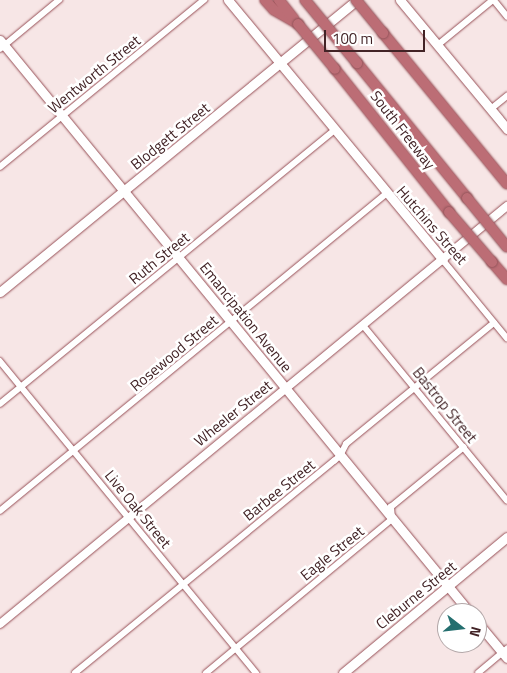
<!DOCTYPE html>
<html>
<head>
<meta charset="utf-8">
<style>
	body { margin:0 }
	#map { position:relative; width:507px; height:673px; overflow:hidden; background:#f7e6e6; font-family:"Titillium Web",sans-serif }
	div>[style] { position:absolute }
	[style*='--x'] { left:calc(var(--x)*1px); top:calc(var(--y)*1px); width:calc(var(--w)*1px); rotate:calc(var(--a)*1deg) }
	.roads { filter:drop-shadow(0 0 1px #975057) drop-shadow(0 0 1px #975057) }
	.minor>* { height:5.5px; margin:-2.75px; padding:0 2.75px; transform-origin:2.75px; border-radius:2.75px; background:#fff }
	.tertiary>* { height:8px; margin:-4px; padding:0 4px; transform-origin:4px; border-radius:4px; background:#fff }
	.secondary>* { height:9px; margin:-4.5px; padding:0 4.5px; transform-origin:4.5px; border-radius:4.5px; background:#fff }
	.motorway>* { height:10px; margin:-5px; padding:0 5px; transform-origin:5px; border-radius:5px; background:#bc6d75 }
	.bridges { filter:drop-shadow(0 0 1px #915359) drop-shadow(0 0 1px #915359) }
	.motorway-bridge>* { height:10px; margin:-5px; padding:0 5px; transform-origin:5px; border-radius:5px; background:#bc6d75 }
	span { translate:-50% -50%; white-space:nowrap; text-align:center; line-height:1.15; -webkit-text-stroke:5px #fff; paint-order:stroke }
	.street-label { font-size:15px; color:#422326 }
	.north { position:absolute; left:437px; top:603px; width:50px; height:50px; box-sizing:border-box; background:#fff; border:1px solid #b3a7a8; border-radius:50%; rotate:106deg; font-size:14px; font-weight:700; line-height:20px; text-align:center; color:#422326 }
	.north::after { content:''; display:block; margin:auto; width:18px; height:22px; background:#246f6f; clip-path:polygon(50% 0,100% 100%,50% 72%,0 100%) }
	.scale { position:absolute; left:324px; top:30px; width:101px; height:22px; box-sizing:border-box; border:2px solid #422326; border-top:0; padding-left:6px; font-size:15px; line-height:18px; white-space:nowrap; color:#422326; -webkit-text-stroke:4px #fff; paint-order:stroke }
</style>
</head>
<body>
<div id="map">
	<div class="roads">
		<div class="minor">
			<i style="--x:494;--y:0;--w:21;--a:51"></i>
			<i style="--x:438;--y:45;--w:71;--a:-39.3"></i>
			<i style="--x:0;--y:49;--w:77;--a:-39.7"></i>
			<i style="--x:491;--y:109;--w:21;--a:-39"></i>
			<i style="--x:0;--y:167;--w:264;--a:-39.3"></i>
			<i style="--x:443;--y:260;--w:101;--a:50.6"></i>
			<i style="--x:363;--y:325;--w:227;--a:50.6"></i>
			<i style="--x:0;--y:361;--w:404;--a:50.6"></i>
			<i style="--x:0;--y:404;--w:431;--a:-39.3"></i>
			<i style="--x:0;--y:511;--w:499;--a:-39.4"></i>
			<i style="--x:75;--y:673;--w:335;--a:-39.3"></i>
			<i style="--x:334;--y:461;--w:8;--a:-40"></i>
			<i style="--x:340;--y:456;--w:13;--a:-63"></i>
			<i style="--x:346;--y:444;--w:191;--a:-39.3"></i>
			<i style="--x:206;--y:673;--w:241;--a:-39.6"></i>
			<i style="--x:392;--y:519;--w:12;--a:-95"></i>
			<i style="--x:391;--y:507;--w:94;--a:-39.4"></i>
			<i style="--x:478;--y:673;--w:38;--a:-40"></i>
		</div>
		<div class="tertiary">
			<i style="--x:0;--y:624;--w:657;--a:-39.5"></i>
		</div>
		<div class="secondary">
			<i style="--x:228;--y:0;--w:337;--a:50.4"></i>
			<i style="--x:400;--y:0;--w:168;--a:50.3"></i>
			<i style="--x:0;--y:40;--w:741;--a:50.64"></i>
			<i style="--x:0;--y:292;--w:461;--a:-39.3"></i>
			<i style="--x:477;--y:622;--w:47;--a:50.2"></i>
			<i style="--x:343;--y:673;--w:213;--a:-39.7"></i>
		</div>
		<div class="motorway">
			<i style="--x:265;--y:0;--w:13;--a:48"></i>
			<i style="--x:274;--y:10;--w:28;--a:30"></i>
			<i style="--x:279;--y:0;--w:24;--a:52"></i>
			<i style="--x:383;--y:33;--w:195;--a:50.6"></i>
			<i style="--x:357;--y:63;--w:174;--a:50.8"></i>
			<i style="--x:335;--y:69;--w:183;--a:51.4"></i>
			<i style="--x:492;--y:262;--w:23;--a:49"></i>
		</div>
	</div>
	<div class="bridges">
		<div class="motorway-bridge">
			<i style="--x:305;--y:0;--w:82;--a:50.5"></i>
			<i style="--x:356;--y:0;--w:43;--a:50.7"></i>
			<i style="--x:298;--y:24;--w:58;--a:50.6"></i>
			<i style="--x:467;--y:198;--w:63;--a:50.8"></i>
			<i style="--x:449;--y:212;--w:66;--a:49.3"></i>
		</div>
	</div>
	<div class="street-label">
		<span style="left:94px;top:74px;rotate:-39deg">Wentworth Street</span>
		<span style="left:403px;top:130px;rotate:52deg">South Freeway</span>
		<span style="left:170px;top:136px;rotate:-39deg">Blodgett Street</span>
		<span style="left:432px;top:225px;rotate:49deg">Hutchins Street</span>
		<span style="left:159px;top:258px;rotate:-39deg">Ruth Street</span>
		<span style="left:246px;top:317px;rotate:51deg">Emancipation Avenue</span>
		<span style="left:174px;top:353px;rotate:-40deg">Rosewood Street</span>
		<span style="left:445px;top:405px;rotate:51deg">Bastrop Street</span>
		<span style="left:233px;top:413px;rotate:-39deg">Wheeler Street</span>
		<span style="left:279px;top:490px;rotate:-39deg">Barbee Street</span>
		<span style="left:138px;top:509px;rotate:51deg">Live Oak Street</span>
		<span style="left:332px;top:553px;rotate:-39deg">Eagle Street</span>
		<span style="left:416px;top:595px;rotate:-39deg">Cleburne Street</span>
	</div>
	<div class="north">N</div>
	<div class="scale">100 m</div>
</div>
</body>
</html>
